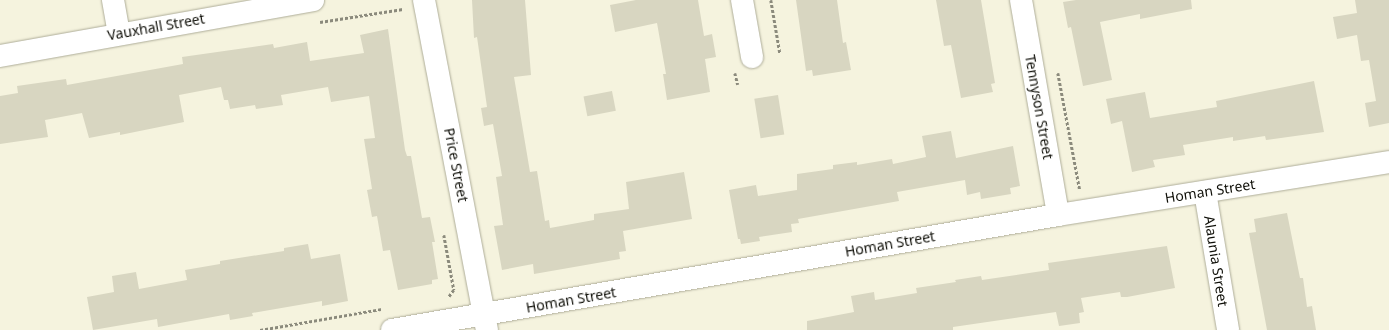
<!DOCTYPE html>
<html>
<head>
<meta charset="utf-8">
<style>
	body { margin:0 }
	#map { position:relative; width:1389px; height:330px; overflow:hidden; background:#f5f3de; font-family:"Noto Sans",sans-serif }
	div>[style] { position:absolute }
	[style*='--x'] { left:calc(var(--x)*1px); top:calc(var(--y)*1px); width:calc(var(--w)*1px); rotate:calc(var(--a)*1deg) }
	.building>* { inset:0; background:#d8d6c1; transform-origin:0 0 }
	.path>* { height:2.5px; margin-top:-1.25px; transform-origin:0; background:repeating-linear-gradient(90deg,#8b8a7c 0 3px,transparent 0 5px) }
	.roads { filter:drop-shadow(0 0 1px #aead99) drop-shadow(0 0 1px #aead99) }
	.street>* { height:22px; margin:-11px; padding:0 11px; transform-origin:11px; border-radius:11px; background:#fff }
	span { translate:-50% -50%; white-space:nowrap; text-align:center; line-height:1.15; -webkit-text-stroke:3px #fff; paint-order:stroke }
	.street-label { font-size:14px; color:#0f0f08 }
</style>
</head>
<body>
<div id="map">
	<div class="building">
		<i style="clip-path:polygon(472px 0,525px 0,531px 75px,514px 77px,530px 172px,537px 171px,545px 221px,549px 220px,550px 228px,594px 220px,594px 214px,629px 209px,626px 182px,684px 172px,692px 219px,623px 231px,626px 251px,619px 252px,620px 259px,534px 274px,533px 264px,502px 270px,494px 226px,503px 225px,496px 177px,502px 176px,493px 124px,484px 126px,481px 108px,487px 107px,477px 37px,474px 38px)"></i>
		<i style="clip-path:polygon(636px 0,698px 0,704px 36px,712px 34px,716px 57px,705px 59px,710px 92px,667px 100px,663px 74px,666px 74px,657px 23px,615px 32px,610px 5px)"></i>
		<i style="clip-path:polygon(796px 0,837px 0,843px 43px,846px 42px,851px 70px,813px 76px,812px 70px,806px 71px)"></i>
		<i style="clip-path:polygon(936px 0,981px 0,995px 83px,991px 84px,993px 92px,961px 98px,951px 45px,944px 46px)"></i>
		<i style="clip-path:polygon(1076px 0,1191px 0,1192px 9px,1140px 19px,1140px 14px,1100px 22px,1112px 80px,1083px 86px,1071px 27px,1068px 28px,1063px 2px)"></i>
		<i style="clip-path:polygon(1355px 0,1389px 0,1389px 123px,1369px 127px,1365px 103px,1376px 101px,1369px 60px,1361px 61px,1357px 35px,1337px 39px,1333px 17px,1357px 13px)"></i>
		<i style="clip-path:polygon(388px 29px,405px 150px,407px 156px,411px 156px,422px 218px,430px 217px,435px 242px,432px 242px,438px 279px,432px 280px,432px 284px,398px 290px,390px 250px,383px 251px,377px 216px,372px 217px,367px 190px,372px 189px,364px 139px,375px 138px,369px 96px,331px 102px,328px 87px,281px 95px,283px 105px,256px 109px,255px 105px,230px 109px,228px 100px,224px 100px,221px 87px,179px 95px,184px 122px,120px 135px,120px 132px,89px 138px,82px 113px,45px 120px,48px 137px,0 144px,0 96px,18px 93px,17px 86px,66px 79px,67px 85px,183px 64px,182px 57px,273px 44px,274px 48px,307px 42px,310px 61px,364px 53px,360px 35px)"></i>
		<i style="clip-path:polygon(1314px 81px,1324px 132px,1266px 140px,1265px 136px,1233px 141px,1233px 137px,1183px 145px,1185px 155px,1153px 160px,1155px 167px,1132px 172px,1122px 121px,1111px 124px,1106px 99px,1145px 92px,1150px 118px,1217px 107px,1216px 101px)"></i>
		<i style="left:612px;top:91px;width:20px;height:29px;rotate:79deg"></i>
		<i style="left:778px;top:95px;width:40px;height:24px;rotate:81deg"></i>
		<i style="clip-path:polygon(951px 131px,956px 158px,1013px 146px,1020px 186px,1010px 188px,1011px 194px,981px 199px,980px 192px,967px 195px,965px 180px,897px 192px,899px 201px,798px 219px,799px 223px,791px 224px,792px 232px,759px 237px,760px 241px,741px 244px,740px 239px,738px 239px,729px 190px,756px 185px,758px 196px,797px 190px,797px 174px,833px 169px,833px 165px,857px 162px,857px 165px,892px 159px,893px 164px,926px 157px,922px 136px)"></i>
		<i style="clip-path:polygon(1287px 213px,1300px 278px,1303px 278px,1307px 307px,1312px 306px,1316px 330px,1267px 330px,1249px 233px,1256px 232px,1254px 219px)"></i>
		<i style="clip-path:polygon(308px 244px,311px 259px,340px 254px,348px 301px,322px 306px,322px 301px,252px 313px,253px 316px,230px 320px,229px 314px,158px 327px,157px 319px,93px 330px,87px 297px,114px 292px,112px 276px,136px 272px,139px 289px,187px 280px,185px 270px,220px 264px,220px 261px,284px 251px,284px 248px)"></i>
		<i style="clip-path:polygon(1167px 246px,1175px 288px,1127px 297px,1121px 297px,1120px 292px,1081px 298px,1084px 312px,1079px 313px,1080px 323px,1059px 326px,1056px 312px,953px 327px,953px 330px,807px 330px,807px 321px,854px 312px,851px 296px,874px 292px,875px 300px,917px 293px,916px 288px,956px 282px,955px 280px,981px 276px,982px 280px,1049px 270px,1048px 263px)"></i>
	</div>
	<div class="path">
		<i style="--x:771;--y:0;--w:54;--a:80.4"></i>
		<i style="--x:320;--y:22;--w:84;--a:-8.9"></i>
		<i style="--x:735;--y:73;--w:12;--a:76"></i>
		<i style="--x:1058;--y:73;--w:119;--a:79.4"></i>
		<i style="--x:444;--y:235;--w:56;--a:79.7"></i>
		<i style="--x:454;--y:290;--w:9;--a:126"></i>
		<i style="--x:260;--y:330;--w:124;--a:-9.8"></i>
	</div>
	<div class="roads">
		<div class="street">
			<i style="--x:113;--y:0;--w:34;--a:80"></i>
			<i style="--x:424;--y:0;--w:336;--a:79.2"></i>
			<i style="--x:742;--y:0;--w:58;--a:80"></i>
			<i style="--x:1021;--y:0;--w:218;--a:80.2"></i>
			<i style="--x:0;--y:56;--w:318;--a:-10.1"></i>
			<i style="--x:1205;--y:192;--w:140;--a:80.5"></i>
			<i style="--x:392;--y:330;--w:676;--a:-9.8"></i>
			<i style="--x:1058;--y:215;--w:335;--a:-9.1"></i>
		</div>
	</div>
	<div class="street-label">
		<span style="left:156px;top:27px;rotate:-10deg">Vauxhall Street</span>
		<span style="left:1039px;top:107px;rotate:80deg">Tennyson Street</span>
		<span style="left:456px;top:165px;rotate:79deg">Price Street</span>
		<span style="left:1210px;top:191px;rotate:-9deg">Homan Street</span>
		<span style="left:890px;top:244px;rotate:-10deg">Homan Street</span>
		<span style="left:1216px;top:261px;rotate:81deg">Alaunia Street</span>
		<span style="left:571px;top:300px;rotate:-10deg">Homan Street</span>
	</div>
</div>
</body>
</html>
